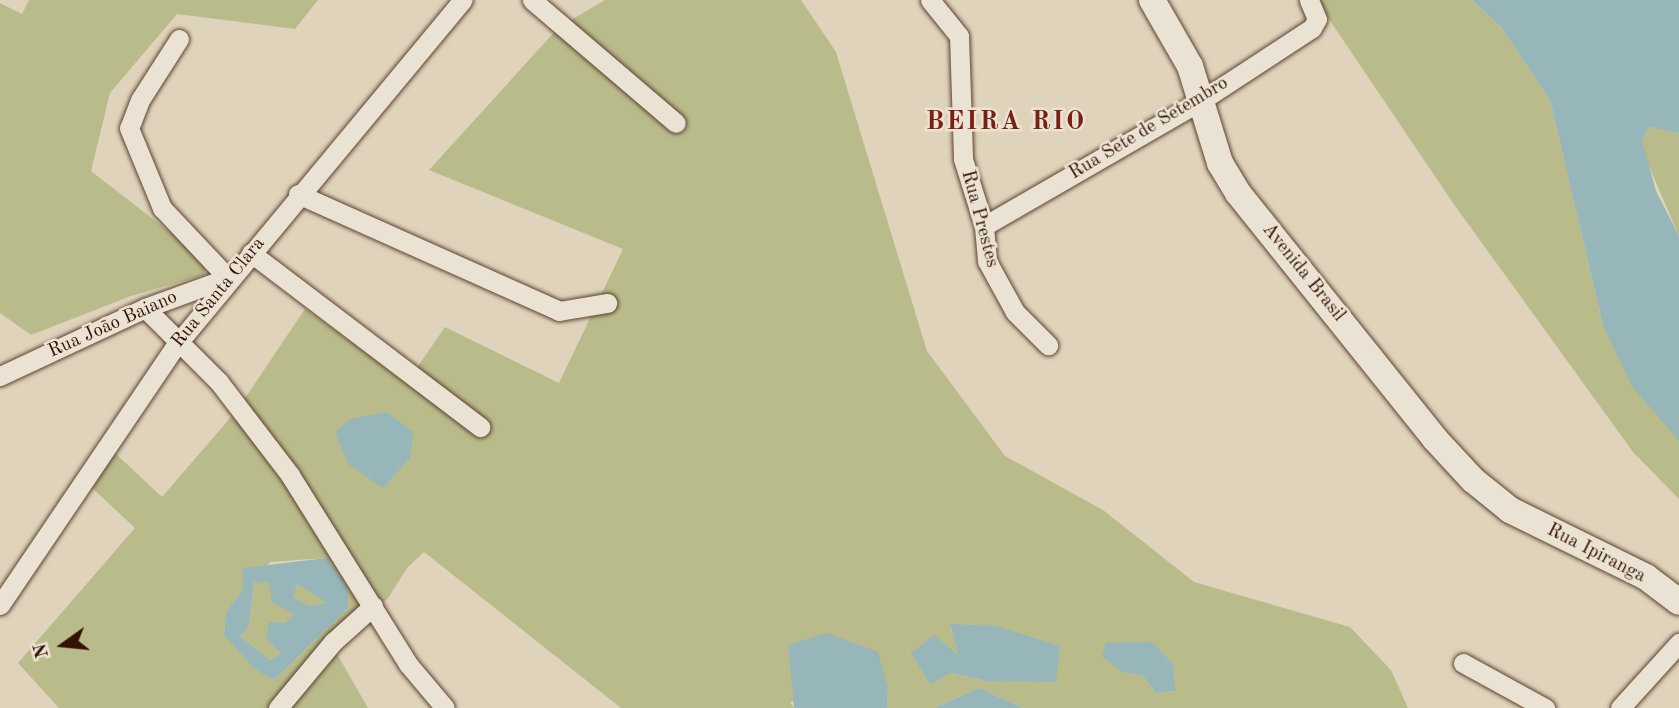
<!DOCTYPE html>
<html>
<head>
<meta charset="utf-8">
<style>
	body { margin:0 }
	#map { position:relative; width:1679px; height:708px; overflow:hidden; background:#dfd4bb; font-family:"Old Standard TT",serif }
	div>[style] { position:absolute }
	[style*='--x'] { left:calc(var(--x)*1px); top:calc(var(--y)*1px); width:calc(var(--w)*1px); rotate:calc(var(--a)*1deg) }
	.green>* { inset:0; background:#babb8b }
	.water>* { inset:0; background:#96b6b9 }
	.roads { filter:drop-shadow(0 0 2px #5e4231) drop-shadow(0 0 2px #5e4231) }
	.street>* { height:19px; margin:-9.5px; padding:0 9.5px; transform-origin:9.5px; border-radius:9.5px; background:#eae3d3 }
	.secondary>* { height:26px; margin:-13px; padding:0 13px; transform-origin:13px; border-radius:13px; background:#eae3d3 }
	span { translate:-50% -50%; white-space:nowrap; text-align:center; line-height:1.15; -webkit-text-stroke:5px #eae3d3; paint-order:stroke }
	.street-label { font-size:19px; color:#331103 }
	.district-label { font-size:26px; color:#7a1f14; font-weight:700; letter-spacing:2px }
	.north { position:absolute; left:28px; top:610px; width:70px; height:70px; -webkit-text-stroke:5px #eae3d3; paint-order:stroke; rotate:255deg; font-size:19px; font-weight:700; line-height:28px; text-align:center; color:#331103 }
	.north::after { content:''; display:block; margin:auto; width:24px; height:32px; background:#331103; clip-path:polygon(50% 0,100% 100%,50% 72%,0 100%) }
</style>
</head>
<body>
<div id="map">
	<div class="green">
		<i style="clip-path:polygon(29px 0,318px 0,295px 29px,177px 14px,110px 93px,91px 171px,207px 261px,204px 275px,131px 296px,31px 335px,0 313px,0 3px,22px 14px)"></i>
		<i style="clip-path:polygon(evenodd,605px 0,801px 0,836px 52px,927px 351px,1005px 456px,1103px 510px,1194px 582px,1350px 627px,1391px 670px,1408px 708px,1023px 708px,979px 688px,934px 708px,887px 708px,888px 689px,790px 702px,794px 708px,621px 708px,424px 552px,407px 568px,388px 598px,333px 647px,368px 708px,59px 708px,18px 663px,135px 528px,90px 486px,115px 453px,162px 497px,237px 410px,305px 309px,407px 382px,445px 327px,559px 383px,623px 249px,429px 170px,559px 27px,605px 0,326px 558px,348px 608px,274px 680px,224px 635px,226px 612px,270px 562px,326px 558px,605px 0,950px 625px,987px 681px,951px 673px,960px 657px,950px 625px,605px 0,1142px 675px,1175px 691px,1156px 693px,1142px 675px)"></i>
		<i style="clip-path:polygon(1316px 0,1472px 0,1501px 27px,1550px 100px,1603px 325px,1679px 441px,1679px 499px,1633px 452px,1453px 203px)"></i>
		<i style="clip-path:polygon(1649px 127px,1679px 133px,1679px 236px,1645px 157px,1642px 140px)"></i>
		<i style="clip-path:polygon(254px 581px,269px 583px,295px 614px,284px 623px,281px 653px,270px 660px,240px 636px,249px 626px)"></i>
		<i style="clip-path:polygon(297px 583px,328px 603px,308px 606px,292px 597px)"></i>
	</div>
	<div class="water">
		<i style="clip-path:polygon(1472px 0,1679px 0,1679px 133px,1649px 127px,1642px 140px,1656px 191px,1679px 236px,1679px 441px,1631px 385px,1603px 325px,1550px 100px,1501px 27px)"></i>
		<i style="clip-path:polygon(387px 412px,413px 432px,410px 458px,383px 488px,348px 464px,335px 432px,350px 419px)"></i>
		<i style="clip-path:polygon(evenodd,326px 558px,348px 589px,348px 608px,274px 680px,255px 669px,224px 635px,226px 612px,243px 590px,243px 568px,326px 558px,254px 582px,269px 583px,272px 602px,295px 614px,284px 623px,269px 622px,266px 638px,281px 653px,270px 660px,240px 636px,249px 626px,254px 582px,326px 558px,297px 584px,298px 584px,327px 603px,308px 606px,293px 597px,297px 584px)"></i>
		<i style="clip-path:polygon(950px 624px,996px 626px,1060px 646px,1056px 682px,987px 681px,951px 673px,930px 684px,911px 653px,934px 635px,959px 656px)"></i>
		<i style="clip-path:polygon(827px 633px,878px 652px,888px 689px,887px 708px,794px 708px,788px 645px)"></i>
		<i style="clip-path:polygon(1152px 642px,1173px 664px,1175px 691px,1156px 693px,1142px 675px,1122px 672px,1102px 656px,1106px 643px)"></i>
		<i style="clip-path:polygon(979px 688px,1023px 708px,934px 708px)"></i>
	</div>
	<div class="roads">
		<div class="street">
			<i style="--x:532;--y:0;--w:189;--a:40.5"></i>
			<i style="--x:930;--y:0;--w:46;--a:51.1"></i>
			<i style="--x:959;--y:36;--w:123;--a:88.1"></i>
			<i style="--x:963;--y:159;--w:70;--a:72.6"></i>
			<i style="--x:984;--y:226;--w:35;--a:85"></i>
			<i style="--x:987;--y:261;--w:58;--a:61.2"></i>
			<i style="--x:1015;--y:312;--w:47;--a:45"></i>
			<i style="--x:179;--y:39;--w:72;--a:122.6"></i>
			<i style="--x:140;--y:100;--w:30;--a:111"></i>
			<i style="--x:129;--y:128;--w:87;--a:67.6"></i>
			<i style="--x:162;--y:208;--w:96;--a:46.7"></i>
			<i style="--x:298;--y:194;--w:286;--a:24.1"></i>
			<i style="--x:559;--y:311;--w:49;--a:-9.5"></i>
			<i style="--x:984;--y:226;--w:252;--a:-30"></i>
			<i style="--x:1202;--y:100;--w:131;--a:-33.2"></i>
			<i style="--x:1312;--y:28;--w:10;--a:-61"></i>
			<i style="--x:1317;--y:19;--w:21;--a:-113"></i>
			<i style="--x:251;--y:253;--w:288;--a:37.2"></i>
			<i style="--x:145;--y:308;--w:105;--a:45"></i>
			<i style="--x:219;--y:382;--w:117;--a:52.6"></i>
			<i style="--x:290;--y:475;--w:223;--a:58"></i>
			<i style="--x:408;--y:664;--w:57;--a:49.9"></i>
			<i style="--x:0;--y:376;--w:160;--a:-25.1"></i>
			<i style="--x:145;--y:308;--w:87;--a:-20.1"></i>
			<i style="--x:0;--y:605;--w:315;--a:-55.9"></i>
			<i style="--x:177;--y:344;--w:447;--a:-50.3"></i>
			<i style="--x:1463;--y:663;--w:94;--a:28.8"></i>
			<i style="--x:278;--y:708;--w:86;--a:-50.2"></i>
			<i style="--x:333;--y:642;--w:54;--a:-42"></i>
			<i style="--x:1620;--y:708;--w:88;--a:-47.8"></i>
		</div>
		<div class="secondary">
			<i style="--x:1152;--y:0;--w:76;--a:60.1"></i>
			<i style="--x:1190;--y:66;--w:102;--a:72.8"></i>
			<i style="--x:1220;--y:163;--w:35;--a:59"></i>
			<i style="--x:1238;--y:193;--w:315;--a:51.3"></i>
			<i style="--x:1435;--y:439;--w:56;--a:47.2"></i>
			<i style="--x:1473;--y:480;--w:48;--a:39"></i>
			<i style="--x:1510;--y:510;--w:152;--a:26.2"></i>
			<i style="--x:1646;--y:577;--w:41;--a:37.1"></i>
		</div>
	</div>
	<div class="street-label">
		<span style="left:1149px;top:129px;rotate:-31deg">Rua Sete de Setembro</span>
		<span style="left:979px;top:219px;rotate:75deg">Rua Prestes</span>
		<span style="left:1303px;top:273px;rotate:51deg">Avenida Brasil</span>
		<span style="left:219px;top:293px;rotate:-51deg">Rua Santa Clara</span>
		<span style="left:113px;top:325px;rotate:-24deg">Rua João Baiano</span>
		<span style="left:1596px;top:554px;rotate:27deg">Rua Ipiranga</span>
	</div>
	<div class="district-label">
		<span style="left:1006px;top:123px">BEIRA RIO</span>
	</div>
	<div class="north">N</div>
</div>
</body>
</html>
